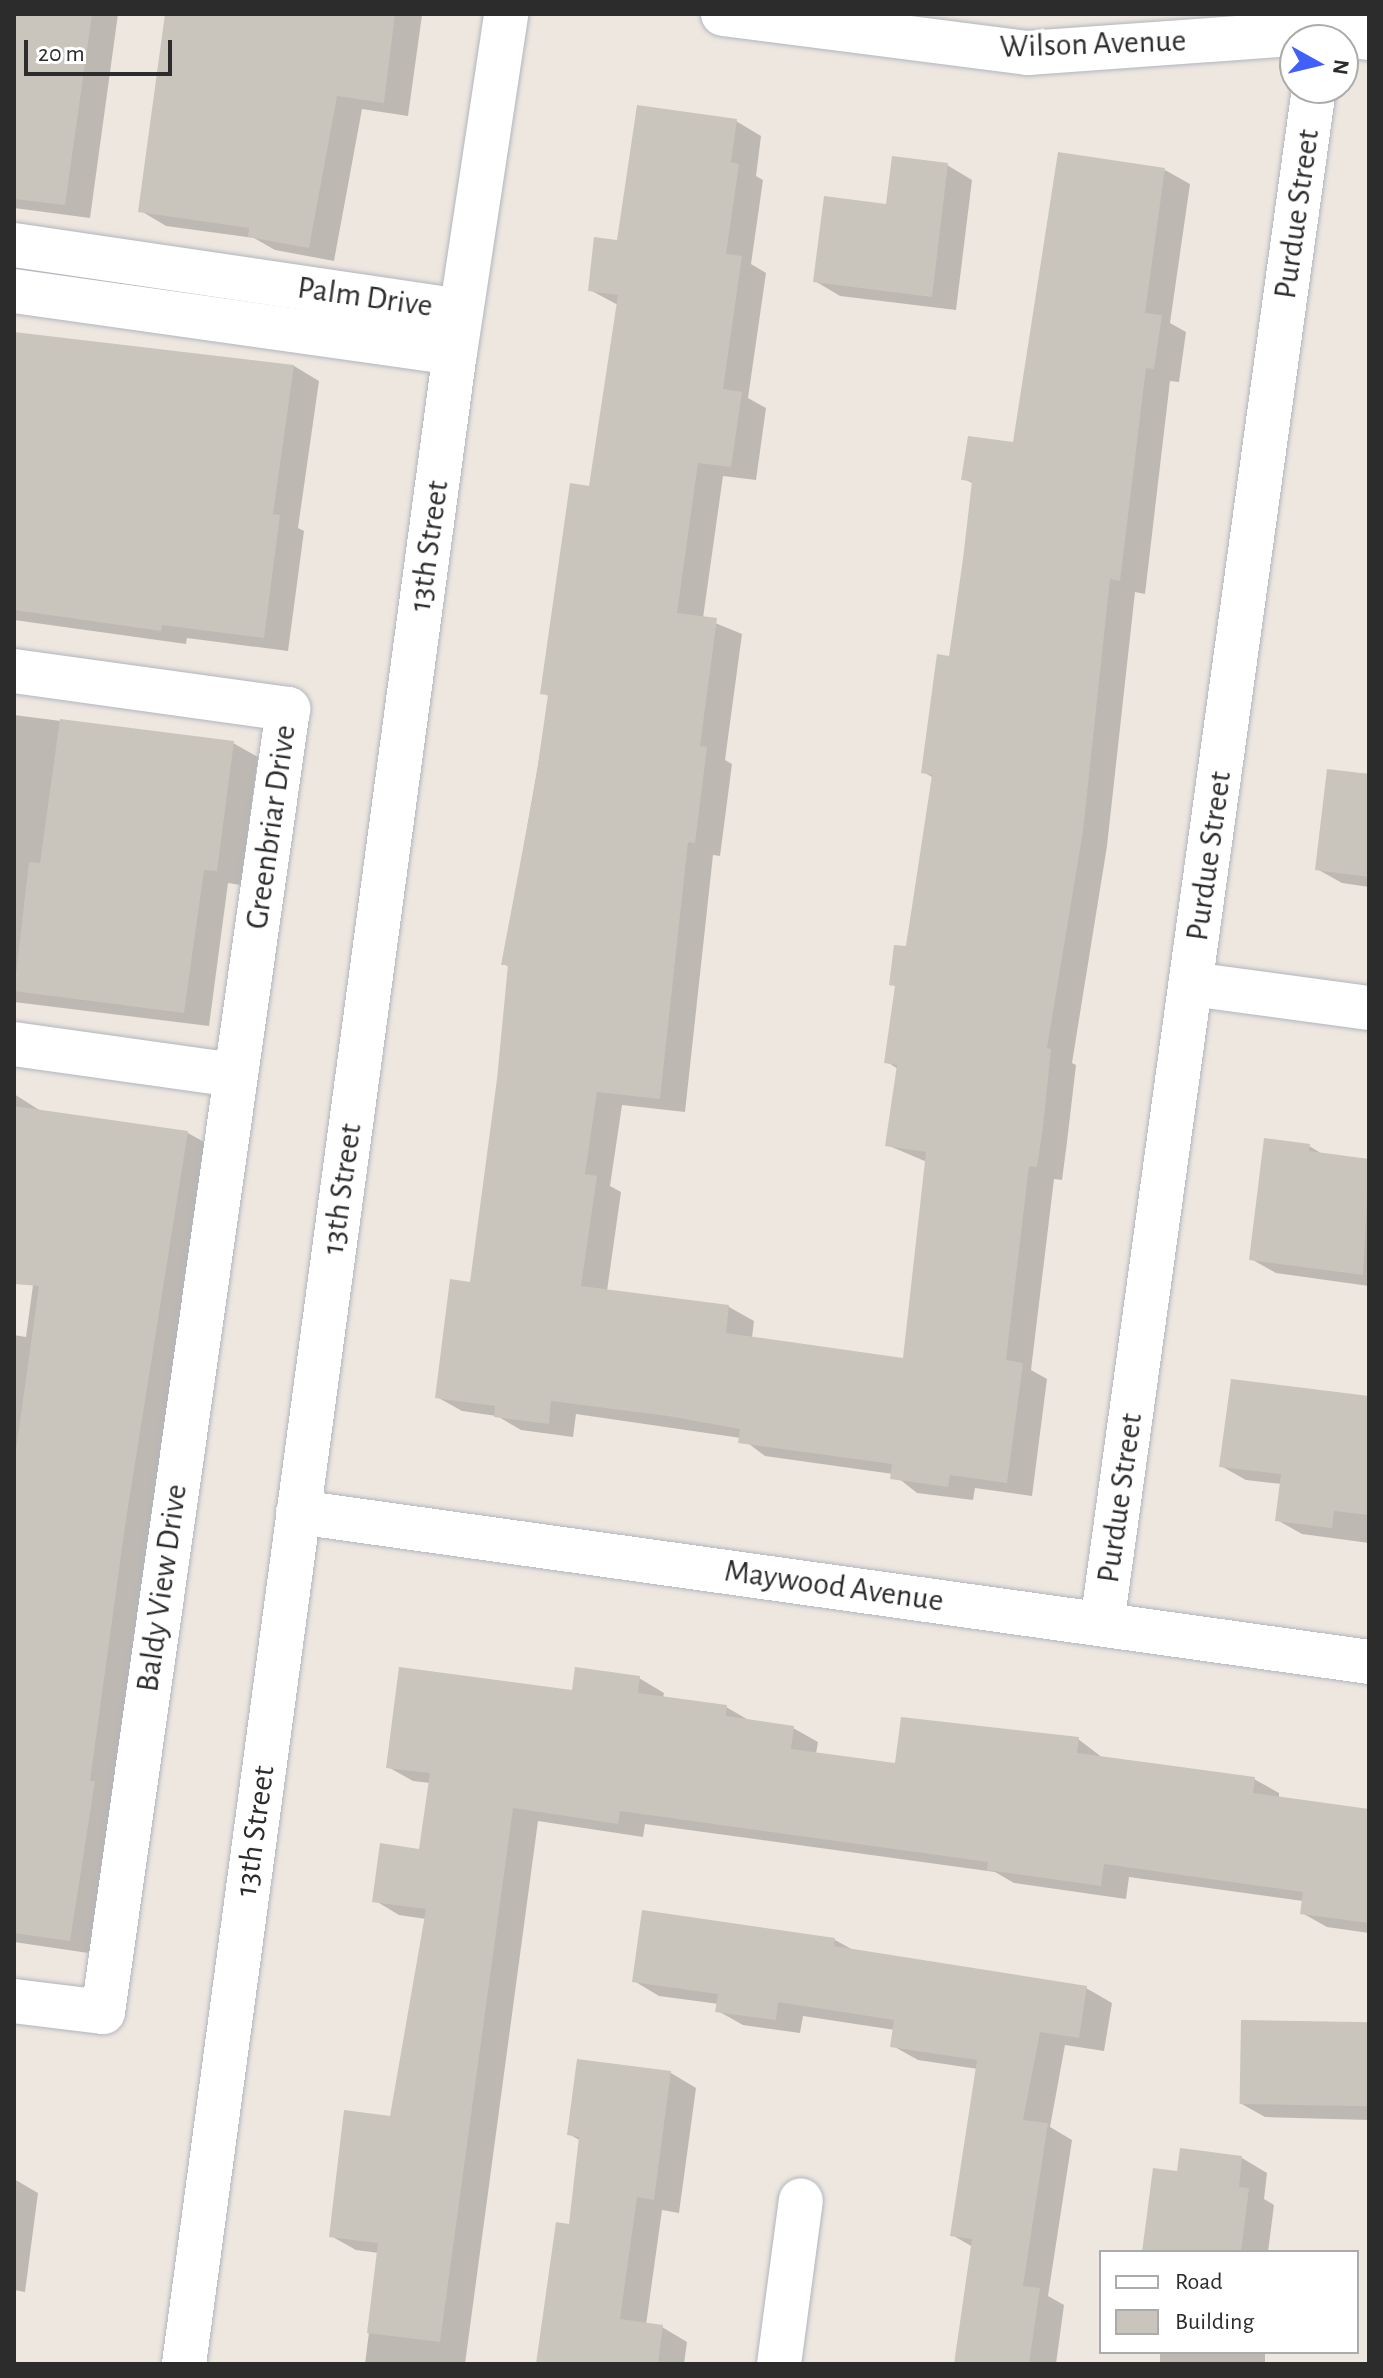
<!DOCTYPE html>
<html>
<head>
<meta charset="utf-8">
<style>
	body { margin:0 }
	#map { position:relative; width:1383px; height:2378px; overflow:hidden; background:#ede7df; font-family:"Alegreya Sans",sans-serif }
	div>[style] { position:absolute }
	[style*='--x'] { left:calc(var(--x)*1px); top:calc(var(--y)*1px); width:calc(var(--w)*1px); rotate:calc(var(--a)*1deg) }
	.shadow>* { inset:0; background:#0003; transform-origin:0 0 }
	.building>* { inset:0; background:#c9c5bd; transform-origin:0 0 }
	.roads { filter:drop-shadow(0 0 2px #b2b5bf) drop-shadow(0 0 2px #b2b5bf) }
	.minor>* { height:44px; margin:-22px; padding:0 22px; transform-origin:22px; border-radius:22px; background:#fff }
	.tertiary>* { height:44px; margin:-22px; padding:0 22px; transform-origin:22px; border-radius:22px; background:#fff }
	span { translate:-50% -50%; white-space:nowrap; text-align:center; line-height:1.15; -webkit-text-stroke:7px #fff; paint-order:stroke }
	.street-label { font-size:32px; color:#2c2c2c }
	.frame { position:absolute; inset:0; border:16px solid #2c2c2c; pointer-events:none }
	.legend { position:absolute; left:1099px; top:2250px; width:260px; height:104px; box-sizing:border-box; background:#fff; border:2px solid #ababab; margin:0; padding:10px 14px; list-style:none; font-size:24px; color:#2c2c2c }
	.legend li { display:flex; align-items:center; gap:16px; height:40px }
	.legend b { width:40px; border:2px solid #ababab }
	.north { position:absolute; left:1279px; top:24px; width:80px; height:80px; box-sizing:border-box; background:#fff; border:2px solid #ababab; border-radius:50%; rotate:98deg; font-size:22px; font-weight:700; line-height:32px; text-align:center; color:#2c2c2c }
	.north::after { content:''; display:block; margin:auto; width:28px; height:36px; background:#415ff9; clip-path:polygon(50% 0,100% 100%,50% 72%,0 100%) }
	.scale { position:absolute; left:24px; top:40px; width:148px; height:36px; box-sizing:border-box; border:4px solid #2c2c2c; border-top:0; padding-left:10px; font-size:24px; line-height:28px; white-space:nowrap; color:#2c2c2c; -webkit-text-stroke:6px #fff; paint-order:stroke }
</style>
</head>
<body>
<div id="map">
	<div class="shadow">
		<i style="clip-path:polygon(14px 14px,118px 14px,90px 218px,14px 208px)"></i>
		<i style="clip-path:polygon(167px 14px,422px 15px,408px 116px,362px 109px,334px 261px,275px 250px,254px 238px,166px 226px,141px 211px)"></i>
		<i style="clip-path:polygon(736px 121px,761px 136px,756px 176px,763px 180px,751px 264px,766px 273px,748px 398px,766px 408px,756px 480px,723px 476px,703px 618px,742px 634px,725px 760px,732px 764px,720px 856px,713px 855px,685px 1112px,622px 1105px,610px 1186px,621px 1192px,607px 1291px,729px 1307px,754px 1321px,752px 1338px,905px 1360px,927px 1162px,887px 1145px,898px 1069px,887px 1062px,934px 778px,923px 772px,951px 658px,974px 484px,964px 479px,1015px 444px,1165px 170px,1190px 184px,1170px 323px,1186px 332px,1179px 382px,1170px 381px,1145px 594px,1135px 592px,1107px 846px,1072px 1063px,1076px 1065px,1067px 1142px,1062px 1180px,1054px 1179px,1031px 1370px,1047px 1379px,1032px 1496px,975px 1488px,973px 1500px,917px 1493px,893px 1474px,765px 1456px,741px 1438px,576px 1414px,573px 1437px,521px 1430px,497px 1416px,462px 1411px,437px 1397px,472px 1284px,499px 1079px,510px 967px,503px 964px,550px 697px,542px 692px,591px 488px,618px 305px,590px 290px,619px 242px)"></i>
		<i style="clip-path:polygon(947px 165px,972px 180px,956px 310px,840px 296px,815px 281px,888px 206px)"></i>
		<i style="clip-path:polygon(14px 334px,294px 366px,319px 381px,298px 528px,304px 531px,288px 651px,187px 638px,186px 644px,14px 620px)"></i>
		<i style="clip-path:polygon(14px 715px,233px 743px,258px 757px,241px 885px,228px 883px,209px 1026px,14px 1002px)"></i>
		<i style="clip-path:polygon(1329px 771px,1369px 774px,1369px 887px,1342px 883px,1317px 869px)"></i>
		<i style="clip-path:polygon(14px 1094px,44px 1113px,188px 1133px,213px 1147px,95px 1954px,14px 1942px,14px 1335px,26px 1337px,44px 1203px,14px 1199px)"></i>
		<i style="clip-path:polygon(1309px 1146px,1326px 1156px,1369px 1161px,1369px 1286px,1276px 1273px,1251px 1259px)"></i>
		<i style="clip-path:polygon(1369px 1398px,1369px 1543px,1302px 1534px,1277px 1520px,1282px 1484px,1246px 1480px,1221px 1466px)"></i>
		<i style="clip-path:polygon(639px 1678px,664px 1693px,663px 1698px,726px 1707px,752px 1722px,793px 1728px,818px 1742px,816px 1754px,896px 1766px,1078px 1739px,1103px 1758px,1254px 1779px,1279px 1793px,1279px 1799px,1369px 1811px,1369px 1933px,1327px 1927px,1302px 1913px,1303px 1901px,1129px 1877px,1126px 1899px,1014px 1883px,995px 1872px,645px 1824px,643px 1837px,538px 1821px,465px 2364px,365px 2364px,379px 2253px,356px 2250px,331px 2236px,392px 2119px,426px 1919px,399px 1915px,374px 1900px,421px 1851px,430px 1783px,413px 1781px,388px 1767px,573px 1692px)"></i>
		<i style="clip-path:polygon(835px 1940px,855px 1951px,1086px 1988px,1112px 2003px,1104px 2051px,1065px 2045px,1050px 2127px,1072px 2140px,1048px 2296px,1064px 2305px,1056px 2364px,957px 2364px,973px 2247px,952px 2235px,978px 2069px,918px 2060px,893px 2046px,895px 2030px,803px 2016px,800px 2033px,743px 2025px,718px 2011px,719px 2004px,659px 1996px,634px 1981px)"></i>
		<i style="clip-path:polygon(1369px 2025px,1369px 2120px,1265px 2117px,1240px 2103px)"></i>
		<i style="clip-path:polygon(579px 2061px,671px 2073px,696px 2088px,679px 2213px,662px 2210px,646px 2325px,662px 2327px,687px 2342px,684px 2364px,539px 2364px,570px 2226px,581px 2141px,569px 2134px)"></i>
		<i style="clip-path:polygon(1242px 2158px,1267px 2173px,1264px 2199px,1274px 2205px,1268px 2252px,1144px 2252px,1179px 2174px)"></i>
		<i style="clip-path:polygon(14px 2179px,38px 2193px,25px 2292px,14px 2290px)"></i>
		<i style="left:1160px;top:2352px;width:105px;height:12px"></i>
	</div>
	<div class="building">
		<i style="clip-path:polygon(14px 14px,92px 14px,65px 205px,14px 199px)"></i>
		<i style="clip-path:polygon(165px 14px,395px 14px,384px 103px,337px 96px,309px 248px,248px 237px,249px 228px,138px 212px)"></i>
		<i style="clip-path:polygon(637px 105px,737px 119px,731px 162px,739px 164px,726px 254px,742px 256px,723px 389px,742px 392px,731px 467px,698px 463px,677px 613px,717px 618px,700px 746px,707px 747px,695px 843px,688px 842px,660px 1099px,597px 1092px,585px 1174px,597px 1176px,581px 1286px,729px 1305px,726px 1333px,903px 1358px,926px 1152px,885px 1146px,897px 1065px,884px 1063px,895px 986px,889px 985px,894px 945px,906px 946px,932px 775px,921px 773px,937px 654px,949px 656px,963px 559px,972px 481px,961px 480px,968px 436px,1013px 442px,1058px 152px,1165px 168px,1145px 313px,1162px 315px,1154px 369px,1146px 368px,1120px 581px,1110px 579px,1083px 831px,1047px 1048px,1051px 1049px,1043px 1127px,1037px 1167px,1029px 1166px,1006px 1360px,1023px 1363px,1007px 1483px,950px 1475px,948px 1487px,890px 1479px,892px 1464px,738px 1443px,740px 1429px,668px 1416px,551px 1401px,549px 1424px,494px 1417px,495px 1406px,435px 1398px,450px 1279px,470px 1282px,497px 1079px,508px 965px,501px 965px,535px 785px,548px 695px,540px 694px,570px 483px,589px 486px,618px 295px,588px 291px,594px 237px,617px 240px)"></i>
		<i style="clip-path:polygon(892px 156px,948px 163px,932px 297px,813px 282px,824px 196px,886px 204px)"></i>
		<i style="clip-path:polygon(14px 332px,294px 365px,273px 514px,280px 515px,264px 638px,162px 625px,161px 631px,14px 610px)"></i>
		<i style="clip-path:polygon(60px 719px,234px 741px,217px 871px,204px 870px,184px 1013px,14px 991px,29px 862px,40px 863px)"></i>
		<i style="clip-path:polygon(1327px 769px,1369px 774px,1369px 877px,1315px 870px)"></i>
		<i style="clip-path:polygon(14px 1106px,188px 1131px,125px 1526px,90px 1781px,95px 1781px,70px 1941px,14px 1933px,14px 1464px,39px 1286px,14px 1284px)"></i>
		<i style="clip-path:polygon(1264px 1138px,1310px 1144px,1309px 1151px,1369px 1159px,1363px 1275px,1249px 1260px)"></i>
		<i style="clip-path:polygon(1231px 1379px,1369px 1396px,1369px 1515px,1334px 1511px,1332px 1528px,1275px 1521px,1281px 1474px,1219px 1467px)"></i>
		<i style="clip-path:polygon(399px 1667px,572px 1690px,575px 1667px,640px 1676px,638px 1693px,727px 1705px,726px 1716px,794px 1726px,791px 1749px,895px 1763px,901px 1717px,1079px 1737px,1077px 1753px,1255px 1777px,1253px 1793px,1369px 1809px,1369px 1923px,1300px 1914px,1303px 1892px,1104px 1864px,1101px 1886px,987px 1870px,988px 1862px,620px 1811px,618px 1824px,513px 1808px,440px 2342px,367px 2333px,378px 2243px,329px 2237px,344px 2110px,390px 2116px,426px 1909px,372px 1902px,380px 1843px,419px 1849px,430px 1773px,386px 1768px)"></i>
		<i style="clip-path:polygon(642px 1910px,835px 1938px,834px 1946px,1087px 1986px,1079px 2038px,1040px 2032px,1023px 2120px,1048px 2123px,1023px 2286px,1040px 2288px,1029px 2364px,954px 2364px,972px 2239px,950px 2236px,977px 2060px,890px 2047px,894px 2020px,778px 2002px,776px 2020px,715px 2012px,718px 1994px,632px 1982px)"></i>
		<i style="left:1241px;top:2020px;width:128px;height:84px;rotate:1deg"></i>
		<i style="clip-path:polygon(577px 2059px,671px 2071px,654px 2200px,637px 2197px,620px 2319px,663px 2325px,658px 2364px,536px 2364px,556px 2222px,569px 2224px,579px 2137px,567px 2135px)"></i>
		<i style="clip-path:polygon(1180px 2148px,1242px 2156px,1239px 2187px,1249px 2188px,1241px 2252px,1142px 2252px,1153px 2168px,1177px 2171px)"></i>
	</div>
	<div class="roads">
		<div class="minor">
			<i style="--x:723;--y:14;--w:307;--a:7.3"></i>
			<i style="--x:1028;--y:53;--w:295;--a:-4.1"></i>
			<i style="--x:1322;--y:32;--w:47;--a:7.3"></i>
			<i style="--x:14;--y:245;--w:452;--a:8.4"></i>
			<i style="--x:14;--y:291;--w:445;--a:8"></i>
			<i style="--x:14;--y:671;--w:277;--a:7.9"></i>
			<i style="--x:288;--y:709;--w:1316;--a:98.08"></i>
			<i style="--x:103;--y:2012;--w:90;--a:-173"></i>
			<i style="--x:1191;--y:984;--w:180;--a:7.7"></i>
			<i style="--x:14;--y:1044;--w:222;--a:8"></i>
			<i style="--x:298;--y:1512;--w:1081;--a:7.97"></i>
			<i style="--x:1102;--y:1624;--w:1551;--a:-82.14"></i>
			<i style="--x:779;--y:2364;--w:165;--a:-82.4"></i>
		</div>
		<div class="tertiary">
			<i style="--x:184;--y:2364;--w:2029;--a:-82.33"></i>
			<i style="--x:455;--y:353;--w:343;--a:-81.4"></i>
		</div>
	</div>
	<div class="street-label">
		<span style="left:1093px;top:44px;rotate:-2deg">Wilson Avenue</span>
		<span style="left:1297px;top:214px;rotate:-82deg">Purdue Street</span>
		<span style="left:365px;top:297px;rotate:8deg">Palm Drive</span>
		<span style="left:429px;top:546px;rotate:-82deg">13th Street</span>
		<span style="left:271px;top:827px;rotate:-82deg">Greenbriar Drive</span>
		<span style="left:1209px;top:856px;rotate:-82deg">Purdue Street</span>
		<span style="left:342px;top:1189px;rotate:-82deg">13th Street</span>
		<span style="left:1120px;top:1498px;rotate:-82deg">Purdue Street</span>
		<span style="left:834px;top:1586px;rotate:8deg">Maywood Avenue</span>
		<span style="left:162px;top:1588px;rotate:-82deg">Baldy View Drive</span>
		<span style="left:255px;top:1831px;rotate:-82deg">13th Street</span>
	</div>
	<div class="frame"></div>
	<ul class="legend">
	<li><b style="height:10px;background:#fff"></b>Road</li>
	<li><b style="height:22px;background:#c9c5bd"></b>Building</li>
	</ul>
	<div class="north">N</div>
	<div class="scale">20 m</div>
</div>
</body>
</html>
